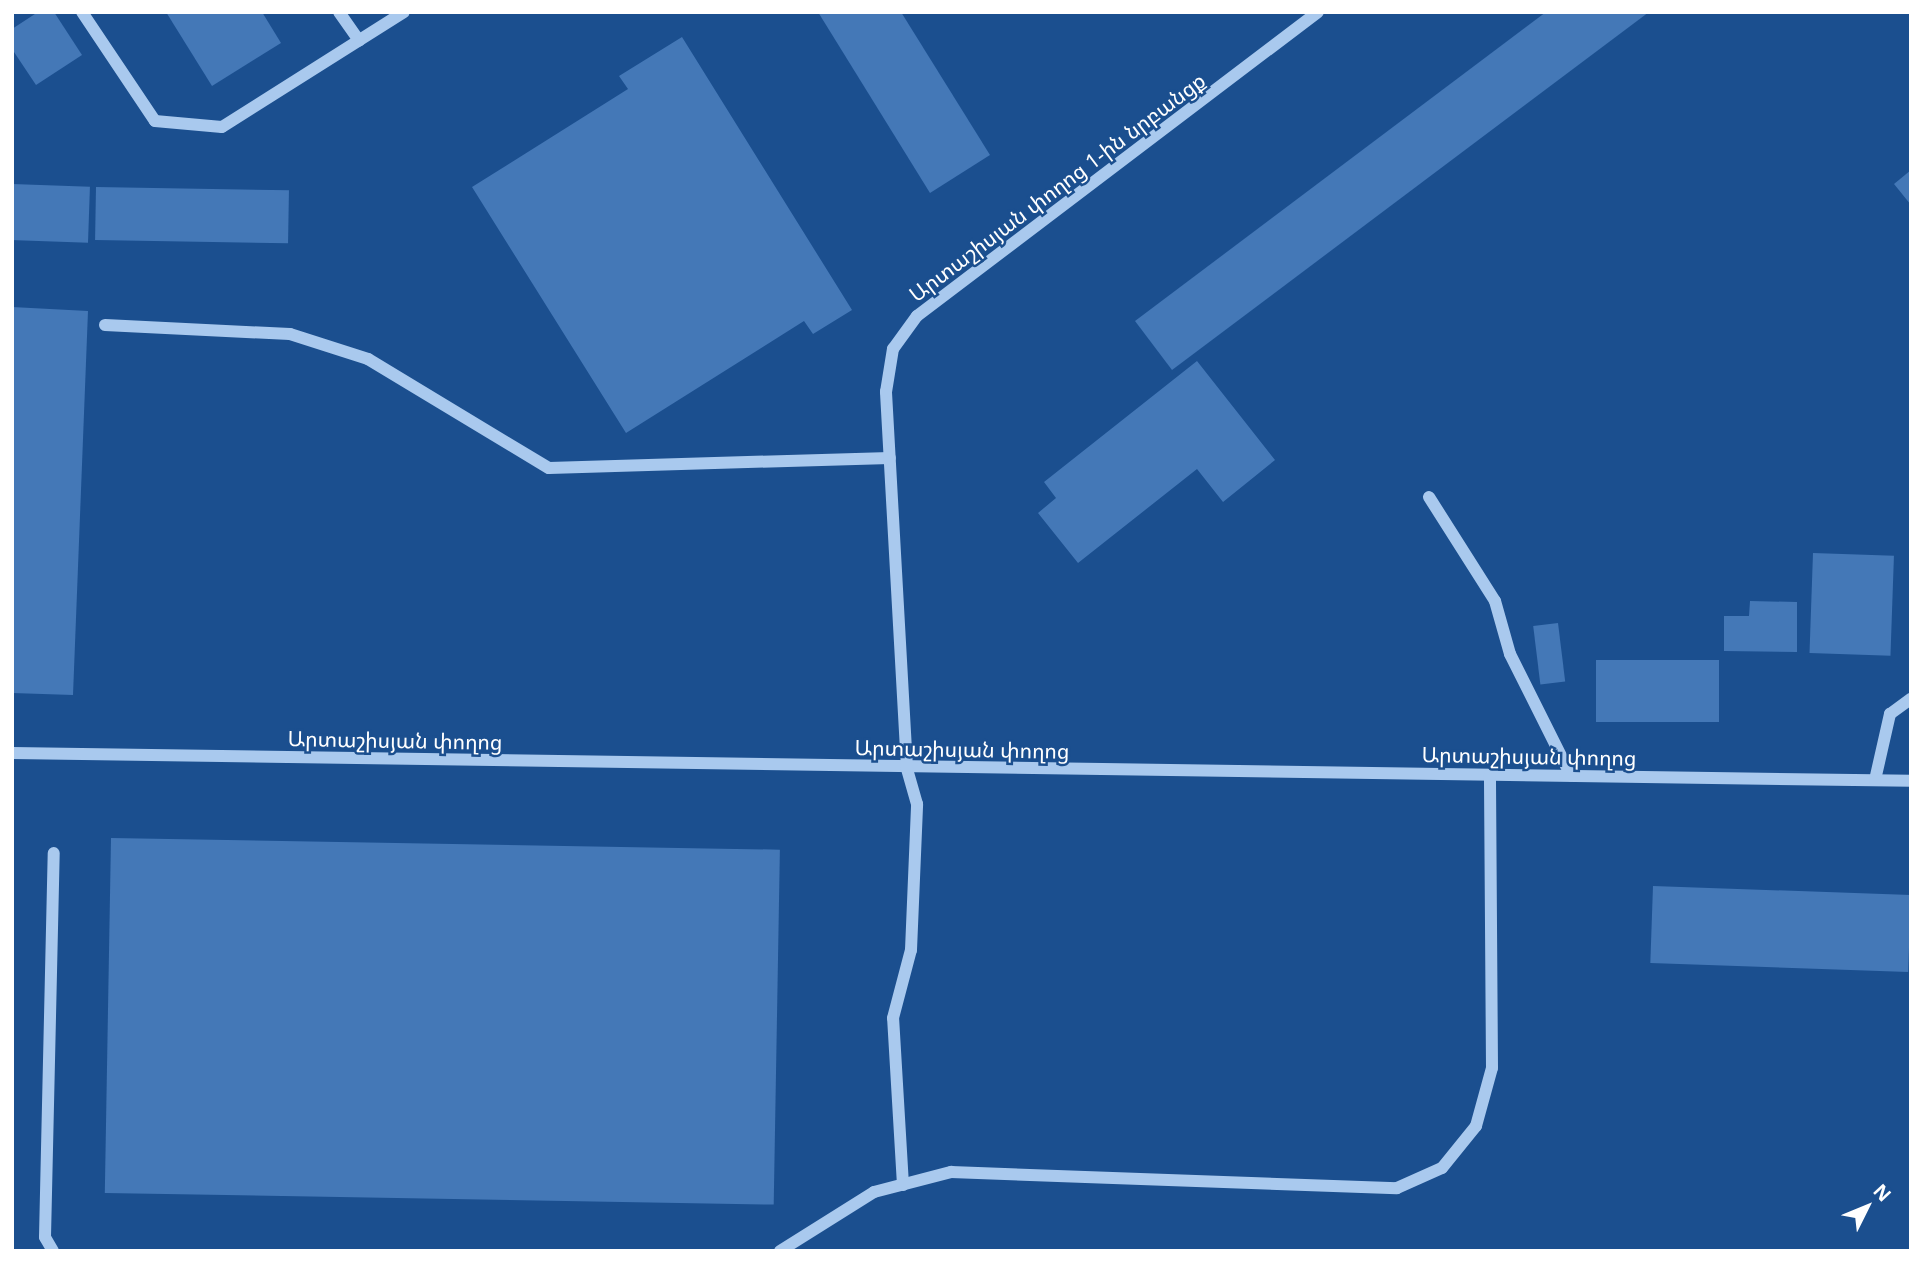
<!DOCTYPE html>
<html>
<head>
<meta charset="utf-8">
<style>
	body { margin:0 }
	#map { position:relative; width:1923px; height:1263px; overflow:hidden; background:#1b4f8f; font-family:"Noto Sans","Noto Sans Armenian",sans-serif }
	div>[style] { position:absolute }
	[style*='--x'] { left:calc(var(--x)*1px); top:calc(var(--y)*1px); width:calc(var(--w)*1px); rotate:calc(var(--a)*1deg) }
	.building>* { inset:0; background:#4478b7; transform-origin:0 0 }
	.minor>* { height:12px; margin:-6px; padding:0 6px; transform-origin:6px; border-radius:6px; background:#a9c9ee }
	span { translate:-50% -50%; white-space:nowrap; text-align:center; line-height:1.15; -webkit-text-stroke:5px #1b4f8f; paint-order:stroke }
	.street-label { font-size:21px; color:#fff }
	.frame { position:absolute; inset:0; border:14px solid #fff; pointer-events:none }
	.north { position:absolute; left:1832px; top:1172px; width:70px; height:70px; -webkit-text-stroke:5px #1b4f8f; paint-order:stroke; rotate:47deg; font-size:19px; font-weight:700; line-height:28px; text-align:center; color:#fff }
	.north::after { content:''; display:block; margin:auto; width:24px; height:32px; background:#fff; clip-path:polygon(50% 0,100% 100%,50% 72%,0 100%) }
</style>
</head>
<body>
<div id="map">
	<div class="building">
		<i style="clip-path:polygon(38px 12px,54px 12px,82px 55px,36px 85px,12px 49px,12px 29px)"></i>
		<i style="clip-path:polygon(166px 12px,262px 12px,281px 43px,212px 86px)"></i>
		<i style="clip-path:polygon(818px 12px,901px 12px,990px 155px,930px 193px)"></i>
		<i style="clip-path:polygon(1546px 12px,1649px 12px,1172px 370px,1135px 321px)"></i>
		<i style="clip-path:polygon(682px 37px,852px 310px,813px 334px,804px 321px,626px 433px,472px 187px,628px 89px,619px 76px)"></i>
		<i style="clip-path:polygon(1911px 170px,1911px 205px,1894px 184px)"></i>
		<i style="left:12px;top:184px;width:78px;height:56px;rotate:2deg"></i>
		<i style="left:96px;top:187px;width:193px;height:53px;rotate:1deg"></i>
		<i style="clip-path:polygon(12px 307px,88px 311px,73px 695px,12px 693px)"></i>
		<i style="clip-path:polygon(1197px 361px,1275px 460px,1223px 502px,1197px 469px,1078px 563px,1038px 513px,1056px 498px,1044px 482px)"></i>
		<i style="left:1813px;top:553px;width:81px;height:100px;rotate:2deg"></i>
		<i style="clip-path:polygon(1750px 601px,1797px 602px,1797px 652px,1724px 651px,1724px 616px,1749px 616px)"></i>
		<i style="left:1558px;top:623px;width:59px;height:25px;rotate:83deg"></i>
		<i style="left:1596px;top:660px;width:123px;height:62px"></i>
		<i style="left:111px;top:838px;width:669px;height:355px;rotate:1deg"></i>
		<i style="left:1653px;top:886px;width:258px;height:77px;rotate:2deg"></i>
	</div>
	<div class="minor">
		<i style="--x:82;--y:12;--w:131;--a:56.2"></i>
		<i style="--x:155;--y:121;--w:67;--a:5.1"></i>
		<i style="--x:222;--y:127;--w:215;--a:-32.3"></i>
		<i style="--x:339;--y:12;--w:35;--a:55"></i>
		<i style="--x:105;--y:325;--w:185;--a:2.8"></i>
		<i style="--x:290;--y:334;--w:82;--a:17.8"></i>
		<i style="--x:368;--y:359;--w:211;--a:31.1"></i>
		<i style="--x:549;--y:468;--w:341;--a:-1.7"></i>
		<i style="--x:1429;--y:497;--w:123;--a:57.6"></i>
		<i style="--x:1495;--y:601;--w:55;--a:74.2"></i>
		<i style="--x:1510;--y:654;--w:136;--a:63.4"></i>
		<i style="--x:12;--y:753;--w:1899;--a:0.84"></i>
		<i style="--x:1875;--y:780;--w:68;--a:-77.2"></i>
		<i style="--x:1890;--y:714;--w:26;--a:-36"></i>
		<i style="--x:903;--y:1185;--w:167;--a:-93.4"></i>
		<i style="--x:893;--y:1018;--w:70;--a:-75.2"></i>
		<i style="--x:911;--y:950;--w:146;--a:-87.6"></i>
		<i style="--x:917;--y:804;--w:37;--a:-106"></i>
		<i style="--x:907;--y:768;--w:377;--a:-93.2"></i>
		<i style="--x:886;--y:392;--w:44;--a:-80.8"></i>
		<i style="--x:893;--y:349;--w:41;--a:-54"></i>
		<i style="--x:917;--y:316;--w:503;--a:-37.17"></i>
		<i style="--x:53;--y:1251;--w:16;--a:-120"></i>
		<i style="--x:45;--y:1237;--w:384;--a:-88.7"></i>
		<i style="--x:780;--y:1251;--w:111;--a:-32.1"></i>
		<i style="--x:874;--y:1192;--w:80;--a:-14.6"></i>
		<i style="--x:951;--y:1172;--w:446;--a:2.1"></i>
		<i style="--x:1397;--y:1188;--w:49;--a:-24"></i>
		<i style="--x:1442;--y:1168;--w:54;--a:-51"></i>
		<i style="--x:1476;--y:1126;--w:60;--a:-74.6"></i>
		<i style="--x:1492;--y:1068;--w:293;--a:-90.4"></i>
	</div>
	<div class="street-label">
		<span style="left:1057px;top:187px;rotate:-37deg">Արտաշիսյան փողոց 1-ին նրբանցք</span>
		<span style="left:395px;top:740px;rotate:1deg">Արտաշիսյան փողոց</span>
		<span style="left:962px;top:749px;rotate:1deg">Արտաշիսյան փողոց</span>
		<span style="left:1529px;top:756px;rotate:1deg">Արտաշիսյան փողոց</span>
	</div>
	<div class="frame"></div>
	<div class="north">N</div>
</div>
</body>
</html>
